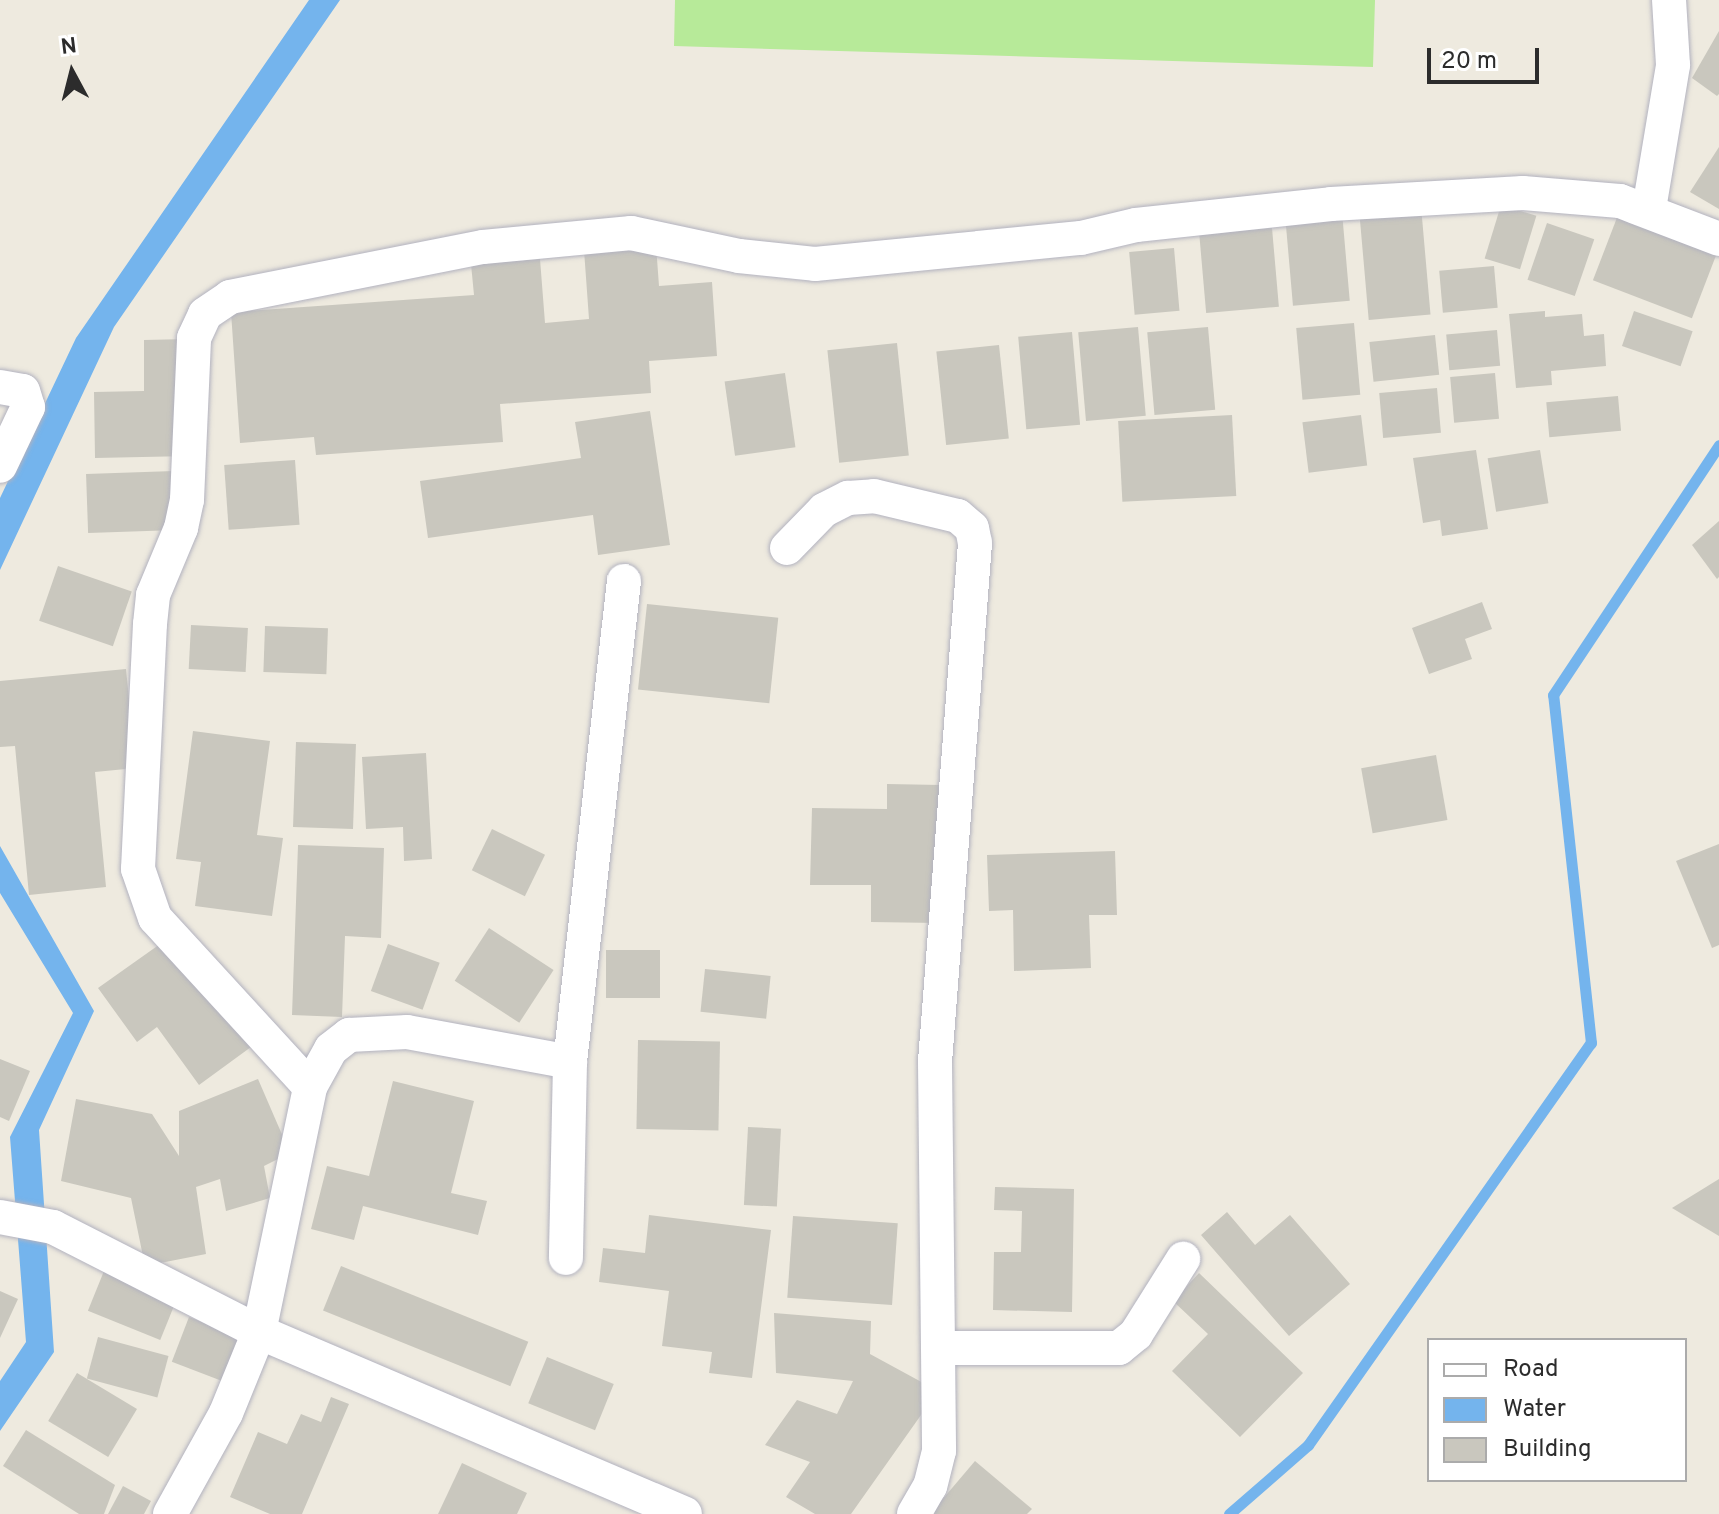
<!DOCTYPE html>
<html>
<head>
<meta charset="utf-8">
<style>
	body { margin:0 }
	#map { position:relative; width:1719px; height:1514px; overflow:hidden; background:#eeeadf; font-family:Overpass,sans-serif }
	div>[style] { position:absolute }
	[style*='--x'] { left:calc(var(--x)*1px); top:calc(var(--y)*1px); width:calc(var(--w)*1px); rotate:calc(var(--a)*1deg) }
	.pitch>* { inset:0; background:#b7ea99 }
	.water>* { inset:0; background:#74b4ed }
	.stream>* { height:11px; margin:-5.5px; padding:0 5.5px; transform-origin:5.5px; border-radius:5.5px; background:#74b4ed }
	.building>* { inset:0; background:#c9c7be; transform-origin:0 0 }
	.roads { filter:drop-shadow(0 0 2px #b2b2bf) drop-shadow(0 0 2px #b2b2bf) }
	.street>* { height:34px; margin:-17px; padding:0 17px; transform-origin:17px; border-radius:17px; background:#fff }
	span { translate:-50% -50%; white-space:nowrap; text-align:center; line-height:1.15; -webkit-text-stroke:7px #fff; paint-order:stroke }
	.legend { position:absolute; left:1427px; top:1338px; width:260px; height:144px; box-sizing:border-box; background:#fff; border:2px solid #ababab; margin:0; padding:10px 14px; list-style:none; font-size:24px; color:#2c2c2c }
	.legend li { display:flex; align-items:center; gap:16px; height:40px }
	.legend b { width:40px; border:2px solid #ababab }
	.north { position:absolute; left:32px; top:32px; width:80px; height:80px; -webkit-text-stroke:6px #fff; paint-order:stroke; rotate:353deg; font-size:22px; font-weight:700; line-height:32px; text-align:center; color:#2c2c2c }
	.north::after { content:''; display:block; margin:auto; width:28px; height:36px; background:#2c2c2c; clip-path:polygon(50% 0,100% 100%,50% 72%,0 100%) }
	.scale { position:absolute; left:1427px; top:48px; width:112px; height:36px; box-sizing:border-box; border:4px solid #2c2c2c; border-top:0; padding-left:10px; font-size:24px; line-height:28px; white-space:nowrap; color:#2c2c2c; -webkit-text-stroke:6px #fff; paint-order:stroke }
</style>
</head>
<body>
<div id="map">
	<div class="pitch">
		<i style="clip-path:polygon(675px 0,1375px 0,1373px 67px,674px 46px)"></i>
	</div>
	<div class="water">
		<i style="clip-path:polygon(309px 0,340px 0,114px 327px,0 570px,0 498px,76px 338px)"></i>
		<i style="clip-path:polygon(0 846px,94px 1011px,39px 1130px,54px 1352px,0 1431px,0 1381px,26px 1342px,10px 1137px,73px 1013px,0 893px)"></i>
	</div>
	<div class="stream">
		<i style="--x:1229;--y:1514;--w:105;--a:-41.1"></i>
		<i style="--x:1308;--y:1445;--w:492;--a:-54.9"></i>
		<i style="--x:1591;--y:1043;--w:350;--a:-96.2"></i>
		<i style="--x:1553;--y:695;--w:300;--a:-56.4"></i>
	</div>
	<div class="building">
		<i style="clip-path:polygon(1719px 31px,1719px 94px,1717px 96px,1692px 78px)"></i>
		<i style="clip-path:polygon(1719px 147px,1719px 209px,1690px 192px)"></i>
		<i style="left:1501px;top:205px;width:37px;height:56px;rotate:17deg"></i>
		<i style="left:1421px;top:206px;width:109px;height:62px;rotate:85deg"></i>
		<i style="left:1342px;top:212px;width:89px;height:57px;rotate:85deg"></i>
		<i style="left:1618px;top:215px;width:106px;height:70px;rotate:21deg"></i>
		<i style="left:1547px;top:223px;width:50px;height:60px;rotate:19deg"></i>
		<i style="left:1272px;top:228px;width:79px;height:73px;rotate:85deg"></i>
		<i style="clip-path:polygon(656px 245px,659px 286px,712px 282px,717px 356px,649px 361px,651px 393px,500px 404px,503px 442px,316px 455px,314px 437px,240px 443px,231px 312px,474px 295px,471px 264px,540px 259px,545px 323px,589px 319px,584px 250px)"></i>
		<i style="left:1174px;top:248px;width:63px;height:45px;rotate:85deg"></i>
		<i style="left:1494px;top:266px;width:42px;height:55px;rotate:85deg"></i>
		<i style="clip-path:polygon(1545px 311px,1545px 317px,1582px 314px,1584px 336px,1604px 334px,1606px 366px,1551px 371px,1552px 385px,1516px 388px,1509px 314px)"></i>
		<i style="left:1634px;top:311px;width:62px;height:37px;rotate:19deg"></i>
		<i style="left:1354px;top:323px;width:72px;height:58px;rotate:85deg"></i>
		<i style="left:1138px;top:327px;width:89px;height:60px;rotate:85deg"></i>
		<i style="left:1208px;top:327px;width:83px;height:61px;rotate:85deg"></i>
		<i style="left:1497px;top:330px;width:36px;height:51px;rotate:85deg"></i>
		<i style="left:1072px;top:332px;width:93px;height:54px;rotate:85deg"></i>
		<i style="left:1435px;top:335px;width:40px;height:66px;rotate:84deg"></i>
		<i style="clip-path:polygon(188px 339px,190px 456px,95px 458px,94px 392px,144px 391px,144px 340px)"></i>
		<i style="left:897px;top:343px;width:113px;height:70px;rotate:84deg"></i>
		<i style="left:999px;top:345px;width:94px;height:63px;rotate:84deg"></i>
		<i style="left:785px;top:373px;width:75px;height:61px;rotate:82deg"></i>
		<i style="left:1495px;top:373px;width:46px;height:45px;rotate:85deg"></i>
		<i style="left:1437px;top:388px;width:45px;height:58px;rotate:85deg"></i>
		<i style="left:1618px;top:396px;width:35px;height:72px;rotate:85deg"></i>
		<i style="clip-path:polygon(650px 411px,670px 545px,598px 555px,593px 515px,428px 538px,420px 481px,581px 458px,575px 422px)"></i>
		<i style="left:1232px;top:415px;width:81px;height:114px;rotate:87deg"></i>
		<i style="left:1361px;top:415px;width:51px;height:59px;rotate:83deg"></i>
		<i style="clip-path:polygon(1476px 450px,1488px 529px,1442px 536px,1440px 520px,1423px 523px,1413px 458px)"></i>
		<i style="left:1540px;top:450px;width:54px;height:53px;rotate:81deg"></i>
		<i style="left:295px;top:460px;width:65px;height:71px;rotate:86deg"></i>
		<i style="left:174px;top:471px;width:59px;height:88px;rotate:88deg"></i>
		<i style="clip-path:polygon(1719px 521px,1719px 577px,1717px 579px,1692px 545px)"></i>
		<i style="left:58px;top:566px;width:78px;height:58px;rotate:19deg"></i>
		<i style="clip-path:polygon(1482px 602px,1492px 629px,1465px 639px,1472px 659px,1429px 674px,1412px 628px)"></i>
		<i style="left:647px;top:604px;width:132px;height:86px;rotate:6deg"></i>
		<i style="left:191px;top:625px;width:57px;height:44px;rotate:3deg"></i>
		<i style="left:265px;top:626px;width:63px;height:46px;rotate:2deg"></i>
		<i style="clip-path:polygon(126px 669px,136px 768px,95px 772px,106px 887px,29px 895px,15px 746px,0 747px,0 681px)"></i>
		<i style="clip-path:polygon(193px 731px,270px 741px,257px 835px,283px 838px,272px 916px,195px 906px,201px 862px,176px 859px)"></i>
		<i style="left:296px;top:742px;width:60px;height:85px;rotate:2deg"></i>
		<i style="clip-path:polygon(426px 753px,432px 859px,404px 861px,403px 827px,366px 829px,362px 757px)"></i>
		<i style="left:1436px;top:755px;width:66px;height:76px;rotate:80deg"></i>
		<i style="clip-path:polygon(887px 784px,941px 785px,938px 923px,871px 922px,871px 885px,810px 885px,812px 808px,887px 809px)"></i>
		<i style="left:492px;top:829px;width:59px;height:46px;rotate:26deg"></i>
		<i style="clip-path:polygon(1719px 844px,1719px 945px,1712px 948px,1676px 861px)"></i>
		<i style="clip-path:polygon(298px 845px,384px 848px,381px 938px,345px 936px,342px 1017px,292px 1015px)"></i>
		<i style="clip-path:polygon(1115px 851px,1117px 915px,1089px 915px,1091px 968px,1014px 971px,1013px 910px,989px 911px,987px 855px)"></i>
		<i style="left:489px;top:928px;width:77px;height:63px;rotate:33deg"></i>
		<i style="clip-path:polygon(170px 937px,251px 1047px,199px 1085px,157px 1027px,137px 1042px,98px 988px)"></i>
		<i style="left:388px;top:944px;width:55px;height:50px;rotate:20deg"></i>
		<i style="left:606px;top:950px;width:54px;height:48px"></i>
		<i style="left:705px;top:969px;width:66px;height:43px;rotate:6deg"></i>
		<i style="left:638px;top:1040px;width:82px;height:89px;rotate:1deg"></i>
		<i style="clip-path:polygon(0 1059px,30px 1071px,9px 1121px,0 1117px)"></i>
		<i style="clip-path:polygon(258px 1079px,290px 1153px,264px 1166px,270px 1198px,226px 1211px,220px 1179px,196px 1187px,206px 1254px,145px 1266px,131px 1198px,61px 1181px,76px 1099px,152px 1114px,179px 1156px,179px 1111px)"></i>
		<i style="clip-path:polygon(393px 1081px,474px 1101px,451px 1193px,487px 1201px,478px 1235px,363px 1206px,354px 1240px,311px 1229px,327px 1166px,369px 1176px)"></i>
		<i style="left:748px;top:1127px;width:33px;height:78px;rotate:3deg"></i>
		<i style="clip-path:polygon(1719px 1179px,1719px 1236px,1672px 1208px)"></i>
		<i style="clip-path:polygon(995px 1187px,1074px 1189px,1072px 1312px,993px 1310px,994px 1252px,1021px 1252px,1022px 1211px,994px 1210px)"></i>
		<i style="clip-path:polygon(1227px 1212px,1255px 1245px,1290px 1215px,1350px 1284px,1289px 1336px,1201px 1235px)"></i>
		<i style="clip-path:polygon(649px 1215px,771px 1230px,752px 1378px,709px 1373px,712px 1352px,662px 1346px,669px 1291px,599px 1282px,603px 1248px,645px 1253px)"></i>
		<i style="left:793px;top:1216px;width:105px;height:82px;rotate:4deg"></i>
		<i style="left:341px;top:1266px;width:202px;height:48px;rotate:22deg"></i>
		<i style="left:104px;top:1271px;width:78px;height:43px;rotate:22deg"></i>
		<i style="clip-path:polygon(1199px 1273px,1303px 1373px,1240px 1437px,1172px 1371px,1208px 1334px,1173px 1301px)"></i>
		<i style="clip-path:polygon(0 1291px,18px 1299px,0 1338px)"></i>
		<i style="clip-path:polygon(774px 1313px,871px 1321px,870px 1354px,938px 1391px,851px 1514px,815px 1514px,786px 1497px,810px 1462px,765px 1445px,797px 1400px,837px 1414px,853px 1381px,776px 1373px)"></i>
		<i style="left:189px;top:1317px;width:65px;height:48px;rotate:21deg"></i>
		<i style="left:98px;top:1337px;width:73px;height:43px;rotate:15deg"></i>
		<i style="left:547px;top:1357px;width:72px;height:50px;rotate:22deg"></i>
		<i style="left:77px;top:1373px;width:70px;height:56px;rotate:31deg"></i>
		<i style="clip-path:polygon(331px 1397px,349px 1404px,302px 1514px,270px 1514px,230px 1497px,258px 1432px,287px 1444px,301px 1414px,321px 1422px)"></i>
		<i style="clip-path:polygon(26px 1430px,115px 1485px,104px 1514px,79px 1514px,3px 1466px)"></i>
		<i style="clip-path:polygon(975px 1461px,1032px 1509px,1027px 1514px,930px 1514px)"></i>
		<i style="clip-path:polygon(462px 1463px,527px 1493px,517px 1514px,438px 1514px)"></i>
		<i style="clip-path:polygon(123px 1486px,151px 1501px,144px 1514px,108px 1514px)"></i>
	</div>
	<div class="roads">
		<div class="street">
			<i style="--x:1649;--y:209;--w:146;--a:-80.5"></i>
			<i style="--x:1673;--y:65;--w:65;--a:-93.5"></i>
			<i style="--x:0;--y:387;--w:23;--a:10"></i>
			<i style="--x:23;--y:391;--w:17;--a:73"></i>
			<i style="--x:28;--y:407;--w:65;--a:115.4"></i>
			<i style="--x:787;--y:548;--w:53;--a:-45.8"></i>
			<i style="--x:824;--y:510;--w:27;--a:-27"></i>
			<i style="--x:848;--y:498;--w:26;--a:-4"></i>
			<i style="--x:874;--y:496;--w:86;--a:13.4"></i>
			<i style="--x:958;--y:516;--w:18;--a:41"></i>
			<i style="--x:972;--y:528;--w:15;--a:79"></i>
			<i style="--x:975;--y:543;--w:521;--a:94.41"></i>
			<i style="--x:935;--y:1062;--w:389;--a:89.4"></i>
			<i style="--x:939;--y:1451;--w:36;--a:104"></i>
			<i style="--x:930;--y:1486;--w:32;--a:120"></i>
			<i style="--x:570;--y:1062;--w:484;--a:-83.6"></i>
			<i style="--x:310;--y:1087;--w:229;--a:-132.5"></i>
			<i style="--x:155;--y:918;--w:52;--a:-109.1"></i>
			<i style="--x:138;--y:869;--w:245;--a:-87.2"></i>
			<i style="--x:150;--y:624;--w:29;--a:-84"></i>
			<i style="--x:153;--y:595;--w:73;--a:-67.3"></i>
			<i style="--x:181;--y:528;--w:29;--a:-78"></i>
			<i style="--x:187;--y:500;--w:162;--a:-87.5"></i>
			<i style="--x:194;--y:338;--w:26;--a:-65"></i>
			<i style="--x:205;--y:314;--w:30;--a:-34"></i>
			<i style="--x:230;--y:297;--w:258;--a:-11.2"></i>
			<i style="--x:483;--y:247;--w:149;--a:-5.4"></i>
			<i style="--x:631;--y:233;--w:110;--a:12"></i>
			<i style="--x:739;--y:256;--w:76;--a:6"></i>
			<i style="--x:815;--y:264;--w:267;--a:-5.6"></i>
			<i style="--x:1081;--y:238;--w:57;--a:-13.3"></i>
			<i style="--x:1136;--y:225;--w:196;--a:-6.1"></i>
			<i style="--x:1331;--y:204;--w:192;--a:-3.3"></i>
			<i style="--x:1523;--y:193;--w:97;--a:4.7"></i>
			<i style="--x:1620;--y:201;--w:106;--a:21"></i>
			<i style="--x:0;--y:1217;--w:54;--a:10.7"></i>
			<i style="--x:53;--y:1227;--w:231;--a:27"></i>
			<i style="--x:259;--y:1332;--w:463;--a:23.1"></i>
			<i style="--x:938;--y:1348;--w:181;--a:0"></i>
			<i style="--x:1119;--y:1348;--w:22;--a:-39"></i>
			<i style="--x:1136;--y:1334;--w:89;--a:-57.9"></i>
			<i style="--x:170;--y:1514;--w:115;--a:-61"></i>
			<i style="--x:226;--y:1413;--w:87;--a:-67.8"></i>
			<i style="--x:259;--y:1332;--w:250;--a:-78.2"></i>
			<i style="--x:310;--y:1087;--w:43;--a:-61.1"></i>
			<i style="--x:331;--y:1049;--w:23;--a:-38"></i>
			<i style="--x:349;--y:1035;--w:58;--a:-3"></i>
			<i style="--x:407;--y:1032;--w:166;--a:10.4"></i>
			<i style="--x:570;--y:1062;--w:196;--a:91.2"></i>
		</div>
	</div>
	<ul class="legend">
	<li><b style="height:10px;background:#fff"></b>Road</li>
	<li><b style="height:22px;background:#74b4ed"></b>Water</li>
	<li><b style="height:22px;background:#c9c7be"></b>Building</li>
	</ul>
	<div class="north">N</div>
	<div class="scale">20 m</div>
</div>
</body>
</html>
